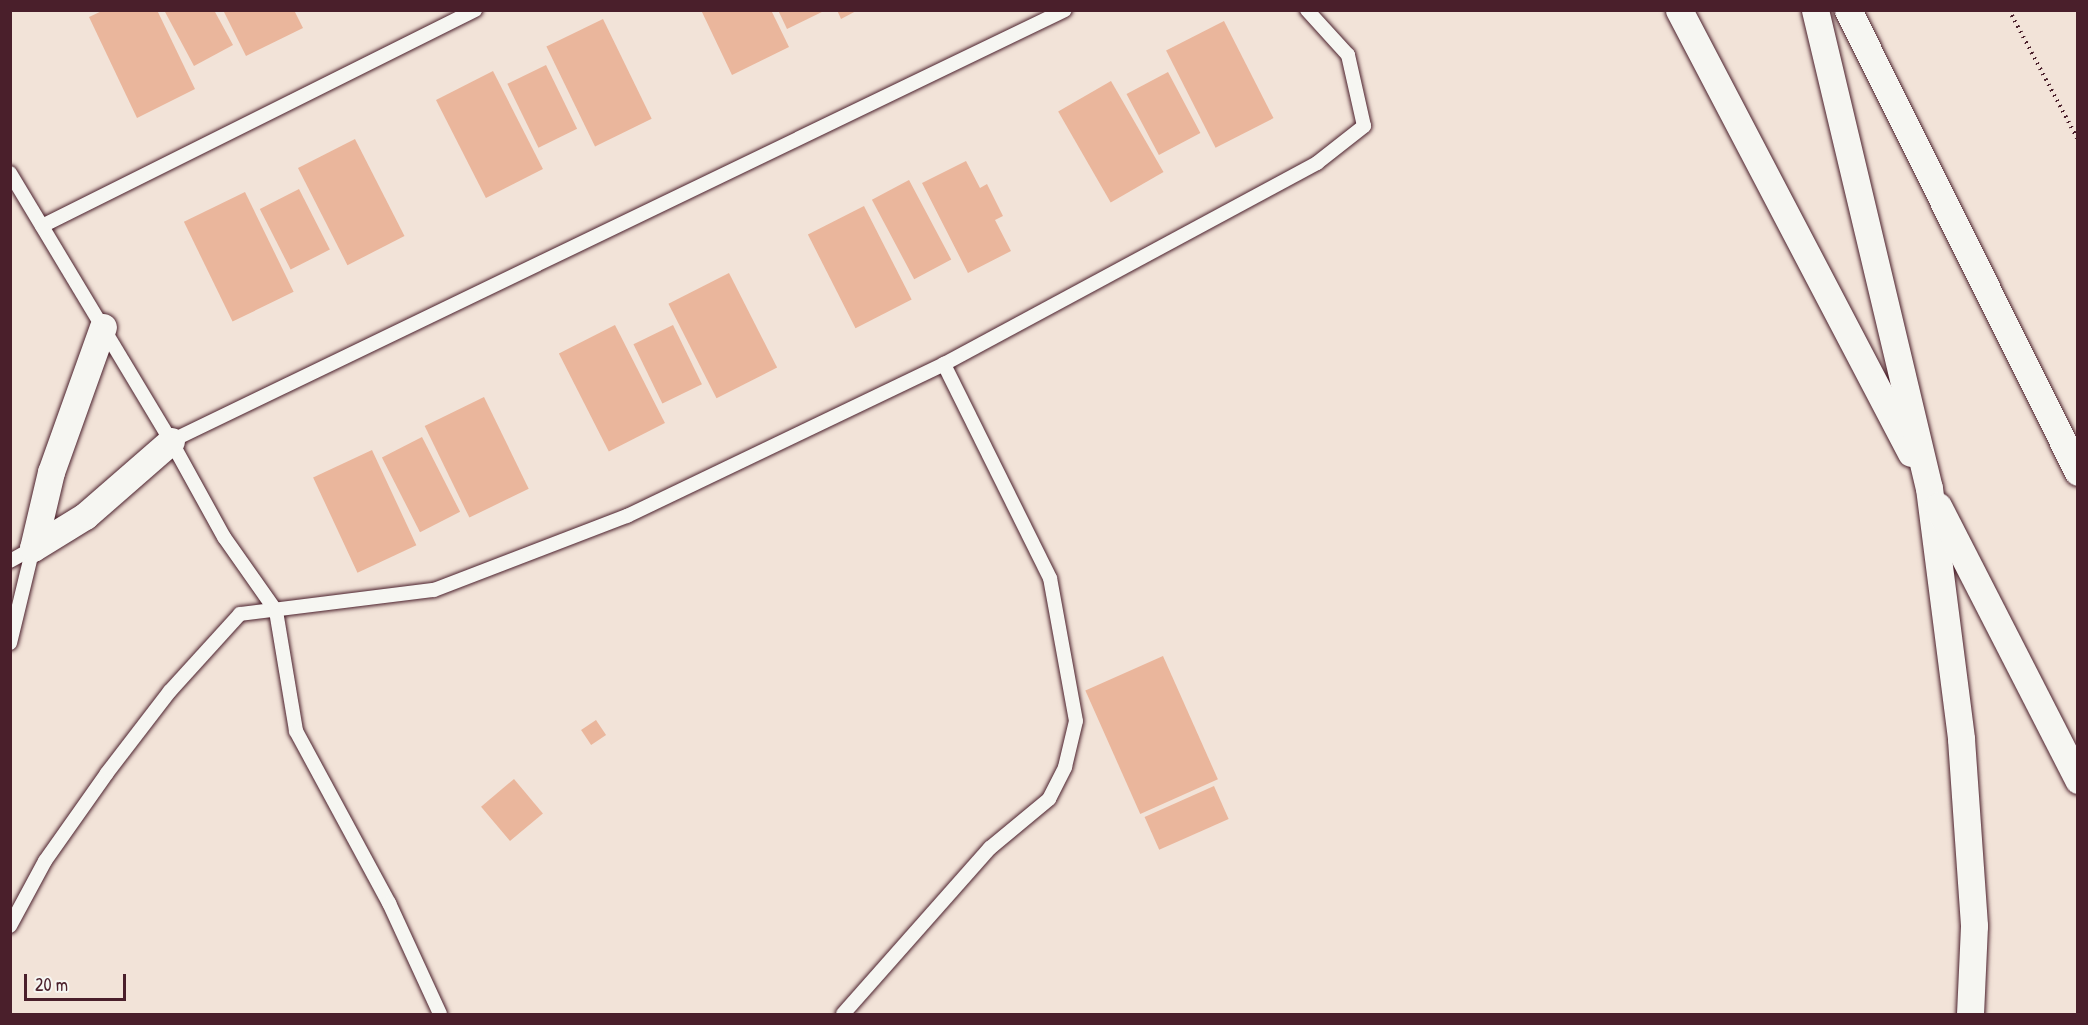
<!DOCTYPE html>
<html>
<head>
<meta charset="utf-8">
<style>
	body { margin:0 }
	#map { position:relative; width:2088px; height:1025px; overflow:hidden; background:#f2e3d8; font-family:"Patrick Hand",sans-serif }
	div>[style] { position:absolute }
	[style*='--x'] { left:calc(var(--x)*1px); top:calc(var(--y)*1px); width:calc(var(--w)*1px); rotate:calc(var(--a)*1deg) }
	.building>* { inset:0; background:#eab69c; transform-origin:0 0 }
	.path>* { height:4px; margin-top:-2px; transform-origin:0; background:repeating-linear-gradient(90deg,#4a1f2b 0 1.5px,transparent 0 6px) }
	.roads { filter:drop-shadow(0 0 2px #4a1f2b) drop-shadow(0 0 2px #4a1f2b) }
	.service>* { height:14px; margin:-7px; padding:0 7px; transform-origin:7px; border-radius:7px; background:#f6f6f2 }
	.minor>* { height:27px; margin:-13.5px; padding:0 13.5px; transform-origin:13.5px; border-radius:13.5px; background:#f6f6f2 }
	span { translate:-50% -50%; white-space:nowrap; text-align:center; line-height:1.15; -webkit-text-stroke:4.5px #f6f6f2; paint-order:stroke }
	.frame { position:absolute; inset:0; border:12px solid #4a1f2b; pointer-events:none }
	.scale { position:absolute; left:24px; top:974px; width:102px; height:27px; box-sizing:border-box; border:3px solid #4a1f2b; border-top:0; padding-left:8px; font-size:18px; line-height:21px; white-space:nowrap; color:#4a1f2b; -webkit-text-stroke:4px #f6f6f2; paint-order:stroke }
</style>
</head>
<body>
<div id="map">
	<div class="building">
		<i style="clip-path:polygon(104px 10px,157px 10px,195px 89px,137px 118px,89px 17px)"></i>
		<i style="clip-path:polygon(164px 10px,214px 10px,233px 45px,194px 66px)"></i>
		<i style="clip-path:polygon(223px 10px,294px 10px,303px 28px,246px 56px)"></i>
		<i style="clip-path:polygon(701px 10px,771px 10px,789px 47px,732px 75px)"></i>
		<i style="clip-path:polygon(778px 10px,826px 10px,787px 29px)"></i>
		<i style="clip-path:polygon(837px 10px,858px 10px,841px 19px)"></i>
		<i style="left:603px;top:19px;width:111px;height:63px;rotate:64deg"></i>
		<i style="left:1224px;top:21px;width:109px;height:65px;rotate:63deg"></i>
		<i style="left:546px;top:65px;width:71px;height:43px;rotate:64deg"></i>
		<i style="left:493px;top:71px;width:110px;height:64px;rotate:63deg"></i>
		<i style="left:1168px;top:72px;width:69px;height:47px;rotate:62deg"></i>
		<i style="left:1111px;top:81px;width:105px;height:61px;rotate:60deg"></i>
		<i style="left:355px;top:139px;width:109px;height:64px;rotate:63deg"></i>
		<i style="clip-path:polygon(966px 161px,980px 188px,987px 184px,1003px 216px,995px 220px,1011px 251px,968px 273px,922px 183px)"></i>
		<i style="left:909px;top:180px;width:90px;height:42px;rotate:62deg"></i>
		<i style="left:299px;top:189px;width:68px;height:44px;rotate:63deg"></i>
		<i style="left:245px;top:192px;width:111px;height:68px;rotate:64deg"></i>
		<i style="left:864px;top:206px;width:105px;height:63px;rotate:63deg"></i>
		<i style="left:729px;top:273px;width:106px;height:68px;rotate:63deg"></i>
		<i style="left:615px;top:325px;width:110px;height:63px;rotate:63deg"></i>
		<i style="left:673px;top:325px;width:66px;height:44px;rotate:64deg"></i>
		<i style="left:484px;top:397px;width:102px;height:66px;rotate:64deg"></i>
		<i style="left:422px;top:437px;width:84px;height:45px;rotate:63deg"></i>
		<i style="left:372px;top:450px;width:105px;height:65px;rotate:65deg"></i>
		<i style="left:1163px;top:656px;width:135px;height:85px;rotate:66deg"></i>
		<i style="left:596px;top:720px;width:18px;height:18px;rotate:56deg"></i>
		<i style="left:514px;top:779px;width:45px;height:43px;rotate:50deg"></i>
		<i style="left:1214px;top:786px;width:36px;height:76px;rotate:66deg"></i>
	</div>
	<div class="path">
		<i style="--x:2009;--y:10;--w:147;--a:62"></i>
	</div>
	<div class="roads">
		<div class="service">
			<i style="--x:10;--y:173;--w:313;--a:59"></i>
			<i style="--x:171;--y:441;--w:110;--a:61.1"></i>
			<i style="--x:224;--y:537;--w:90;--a:54.9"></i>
			<i style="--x:276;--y:611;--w:122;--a:80.5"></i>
			<i style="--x:296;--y:731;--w:196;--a:61.6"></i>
			<i style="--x:389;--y:903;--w:122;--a:65.3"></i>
			<i style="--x:42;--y:226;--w:484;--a:-26.5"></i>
			<i style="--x:171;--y:441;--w:992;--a:-25.74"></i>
			<i style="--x:10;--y:561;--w:26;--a:-29"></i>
			<i style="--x:10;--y:643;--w:98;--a:-76.4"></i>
			<i style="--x:10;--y:926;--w:74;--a:-61.7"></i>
			<i style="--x:45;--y:861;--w:108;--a:-54.8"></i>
			<i style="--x:107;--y:773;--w:103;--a:-52.5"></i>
			<i style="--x:170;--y:691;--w:104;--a:-47.7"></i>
			<i style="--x:240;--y:614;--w:195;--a:-7.1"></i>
			<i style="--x:434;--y:590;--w:207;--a:-21"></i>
			<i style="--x:627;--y:516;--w:352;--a:-25.6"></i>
			<i style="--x:944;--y:364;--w:424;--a:-28.3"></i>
			<i style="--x:1317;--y:163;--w:60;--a:-38.2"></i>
			<i style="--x:1364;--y:126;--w:73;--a:-102.7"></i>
			<i style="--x:1348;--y:55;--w:61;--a:-132.3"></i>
			<i style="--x:843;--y:1014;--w:222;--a:-48.5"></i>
			<i style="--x:990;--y:848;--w:77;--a:-39.7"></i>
			<i style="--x:1049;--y:799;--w:36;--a:-63"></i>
			<i style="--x:1065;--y:767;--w:47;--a:-76.6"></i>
			<i style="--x:1076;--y:721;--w:145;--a:-100.3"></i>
			<i style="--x:1050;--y:578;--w:239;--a:-116.4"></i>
		</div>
		<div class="minor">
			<i style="--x:1679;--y:10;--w:500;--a:62.36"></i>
			<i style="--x:1815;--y:10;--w:491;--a:76.6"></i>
			<i style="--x:1929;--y:488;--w:253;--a:82.7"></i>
			<i style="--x:1961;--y:739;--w:187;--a:86"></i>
			<i style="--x:1974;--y:926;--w:88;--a:92.6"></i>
			<i style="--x:1848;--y:10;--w:516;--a:63.53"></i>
			<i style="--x:1938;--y:506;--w:308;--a:62.9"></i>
			<i style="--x:33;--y:548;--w:78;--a:-76.7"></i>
			<i style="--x:51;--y:472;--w:154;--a:-70.3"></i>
			<i style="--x:33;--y:548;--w:61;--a:-31.6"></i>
			<i style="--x:85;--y:516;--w:114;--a:-41.1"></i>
		</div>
	</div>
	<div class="frame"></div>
	<div class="scale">20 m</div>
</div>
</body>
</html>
